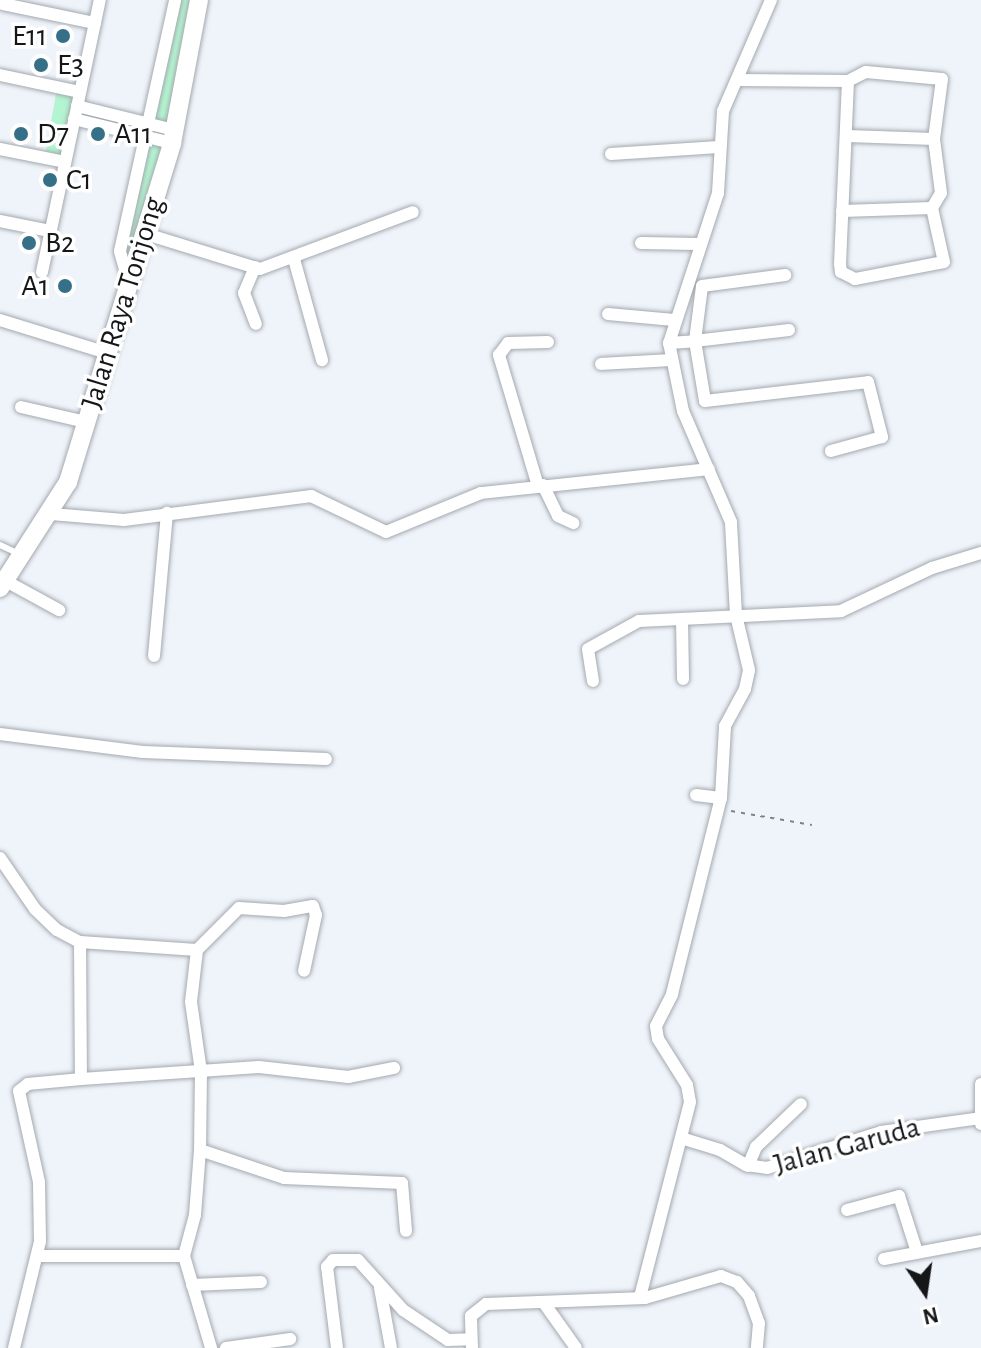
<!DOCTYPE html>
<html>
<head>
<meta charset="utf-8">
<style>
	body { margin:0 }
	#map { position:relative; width:981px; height:1348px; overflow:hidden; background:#eff4fa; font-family:"Alegreya Sans",sans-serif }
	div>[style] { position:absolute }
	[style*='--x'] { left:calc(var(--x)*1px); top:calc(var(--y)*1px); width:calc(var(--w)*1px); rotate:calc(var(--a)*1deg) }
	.green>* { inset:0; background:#b3f5d0; transform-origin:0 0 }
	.path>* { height:2px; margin-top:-1px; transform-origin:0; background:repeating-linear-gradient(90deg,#7f8286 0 4px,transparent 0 10px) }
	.roads { filter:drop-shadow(0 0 2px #a4a9af) drop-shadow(0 0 2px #a4a9af) }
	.lane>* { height:6px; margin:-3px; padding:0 3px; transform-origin:3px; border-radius:3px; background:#fff }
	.street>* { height:12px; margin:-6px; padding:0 6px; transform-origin:6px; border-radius:6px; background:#fff }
	.secondary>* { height:18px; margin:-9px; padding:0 9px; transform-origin:9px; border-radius:9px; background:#fff }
	.dots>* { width:22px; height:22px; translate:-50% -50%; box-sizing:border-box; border:4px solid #fff; border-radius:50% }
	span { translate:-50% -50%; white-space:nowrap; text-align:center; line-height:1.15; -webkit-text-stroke:7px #fff; paint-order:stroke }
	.poi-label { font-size:30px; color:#141618 }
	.right { translate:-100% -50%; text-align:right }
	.left { translate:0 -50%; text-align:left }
	.street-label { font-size:30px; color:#141618 }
	.north { position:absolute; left:885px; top:1252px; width:80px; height:80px; -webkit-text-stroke:6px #fff; paint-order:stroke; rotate:167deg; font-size:22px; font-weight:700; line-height:32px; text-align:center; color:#141618 }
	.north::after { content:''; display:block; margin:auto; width:28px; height:36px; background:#141618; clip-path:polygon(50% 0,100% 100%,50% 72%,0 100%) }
</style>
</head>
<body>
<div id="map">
	<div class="green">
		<i style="clip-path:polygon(175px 0,199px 0,146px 234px,122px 269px)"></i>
		<i style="left:57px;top:88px;width:22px;height:71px;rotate:10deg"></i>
	</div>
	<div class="path">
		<i style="--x:731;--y:811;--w:82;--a:9.8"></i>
	</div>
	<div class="roads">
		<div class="lane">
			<i style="--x:0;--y:545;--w:21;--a:25"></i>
		</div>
		<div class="street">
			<i style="--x:3;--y:4;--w:94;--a:11.7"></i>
			<i style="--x:0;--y:75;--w:81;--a:12.1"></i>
			<i style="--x:739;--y:80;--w:109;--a:0.5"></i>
			<i style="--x:848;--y:81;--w:20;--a:-27"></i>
			<i style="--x:866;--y:72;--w:76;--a:5.3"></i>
			<i style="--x:942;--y:79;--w:61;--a:97.6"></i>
			<i style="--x:934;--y:139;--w:87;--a:-178"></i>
			<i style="--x:77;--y:106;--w:100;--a:13.9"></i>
			<i style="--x:74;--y:119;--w:101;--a:13.8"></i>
			<i style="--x:0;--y:149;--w:66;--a:11.3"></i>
			<i style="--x:611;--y:154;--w:108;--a:-3.7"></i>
			<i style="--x:932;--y:208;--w:17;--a:-59"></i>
			<i style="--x:941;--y:193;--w:54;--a:-97.4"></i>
			<i style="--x:842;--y:211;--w:90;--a:-1.9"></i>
			<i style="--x:932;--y:208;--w:55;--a:77.5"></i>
			<i style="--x:944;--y:262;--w:91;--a:169.2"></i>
			<i style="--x:855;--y:279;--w:16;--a:-153"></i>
			<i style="--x:841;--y:272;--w:8;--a:-97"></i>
			<i style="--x:840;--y:264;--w:183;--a:-87.5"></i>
			<i style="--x:0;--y:221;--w:51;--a:11.3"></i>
			<i style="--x:146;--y:234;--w:119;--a:17.1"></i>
			<i style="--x:260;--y:269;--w:163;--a:-20.4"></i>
			<i style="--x:641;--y:243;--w:57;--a:1"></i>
			<i style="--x:294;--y:259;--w:105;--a:74.5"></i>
			<i style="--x:255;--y:267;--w:28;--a:113"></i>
			<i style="--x:244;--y:293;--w:33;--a:69"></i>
			<i style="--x:42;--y:272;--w:278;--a:-78"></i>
			<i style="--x:129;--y:283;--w:33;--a:-106"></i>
			<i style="--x:120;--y:251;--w:257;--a:-77.6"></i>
			<i style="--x:608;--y:314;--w:66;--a:5.2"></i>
			<i style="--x:0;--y:320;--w:112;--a:17.1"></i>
			<i style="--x:789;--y:330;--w:95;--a:173.3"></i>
			<i style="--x:695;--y:341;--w:61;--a:80.5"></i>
			<i style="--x:705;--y:401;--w:164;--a:-6.6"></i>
			<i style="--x:868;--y:382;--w:57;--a:75.7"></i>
			<i style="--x:882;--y:437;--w:53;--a:164.6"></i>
			<i style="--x:669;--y:343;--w:26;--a:-4"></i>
			<i style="--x:695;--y:341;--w:55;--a:-82.7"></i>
			<i style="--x:702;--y:286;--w:84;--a:-7.5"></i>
			<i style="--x:601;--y:364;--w:69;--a:-3.3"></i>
			<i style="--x:21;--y:407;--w:67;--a:13"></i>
			<i style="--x:543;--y:485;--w:34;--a:64"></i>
			<i style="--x:558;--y:516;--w:17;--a:25"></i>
			<i style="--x:538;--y:486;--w:137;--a:-106.6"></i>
			<i style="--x:499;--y:355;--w:15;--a:-53"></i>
			<i style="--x:508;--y:343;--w:40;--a:-1.4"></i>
			<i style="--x:51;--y:514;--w:73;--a:4.7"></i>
			<i style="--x:124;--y:520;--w:189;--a:-7.3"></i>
			<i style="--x:311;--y:496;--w:83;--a:25.6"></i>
			<i style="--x:386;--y:532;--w:103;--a:-22.3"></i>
			<i style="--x:481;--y:493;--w:229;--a:-6"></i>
			<i style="--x:4;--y:580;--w:63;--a:28.6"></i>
			<i style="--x:682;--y:620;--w:59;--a:89"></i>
			<i style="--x:154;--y:656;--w:144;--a:-84.8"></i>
			<i style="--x:593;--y:681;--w:32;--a:-99"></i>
			<i style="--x:588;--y:649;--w:58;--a:-28.8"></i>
			<i style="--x:639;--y:621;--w:202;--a:-2.8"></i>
			<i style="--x:841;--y:611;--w:101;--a:-25.3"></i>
			<i style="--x:932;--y:568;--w:51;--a:-17"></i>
			<i style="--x:0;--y:734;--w:144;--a:7.2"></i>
			<i style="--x:143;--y:752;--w:183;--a:2.2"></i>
			<i style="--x:696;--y:795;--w:25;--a:7"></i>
			<i style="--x:0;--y:858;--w:62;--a:55.5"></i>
			<i style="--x:35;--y:909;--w:30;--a:44"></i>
			<i style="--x:57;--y:930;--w:26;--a:28"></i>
			<i style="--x:80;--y:942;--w:117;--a:3.9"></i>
			<i style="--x:197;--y:950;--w:59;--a:-45"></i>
			<i style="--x:239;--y:908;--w:45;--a:3.8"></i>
			<i style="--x:284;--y:911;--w:29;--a:-10"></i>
			<i style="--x:313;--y:906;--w:9;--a:72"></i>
			<i style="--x:316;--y:915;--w:57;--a:102.1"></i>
			<i style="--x:80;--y:942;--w:137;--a:89.6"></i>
			<i style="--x:81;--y:1079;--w:178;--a:-3.9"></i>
			<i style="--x:259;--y:1067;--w:90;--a:6.4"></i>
			<i style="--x:348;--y:1077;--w:47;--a:-11.1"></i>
			<i style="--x:197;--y:950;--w:52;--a:96.6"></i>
			<i style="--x:191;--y:1002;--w:70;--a:81.8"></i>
			<i style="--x:201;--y:1071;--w:79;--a:90.7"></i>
			<i style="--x:200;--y:1150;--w:65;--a:94.4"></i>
			<i style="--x:195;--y:1215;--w:42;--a:105"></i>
			<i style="--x:184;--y:1256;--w:96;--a:73.6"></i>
			<i style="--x:981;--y:1084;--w:40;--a:90"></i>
			<i style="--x:681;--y:1138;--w:41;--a:17.1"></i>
			<i style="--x:720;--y:1150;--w:30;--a:30"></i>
			<i style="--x:746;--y:1165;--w:21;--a:8"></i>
			<i style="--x:767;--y:1168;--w:120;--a:-17.5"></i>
			<i style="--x:881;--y:1132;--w:100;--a:-8"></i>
			<i style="--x:200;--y:1150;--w:89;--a:18.4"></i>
			<i style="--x:284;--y:1178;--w:118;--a:2.4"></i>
			<i style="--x:402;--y:1183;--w:48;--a:85.2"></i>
			<i style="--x:748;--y:1166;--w:21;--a:-67"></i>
			<i style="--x:756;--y:1147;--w:62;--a:-43.7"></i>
			<i style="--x:847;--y:1210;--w:54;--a:-15.1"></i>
			<i style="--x:899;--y:1196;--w:59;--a:72.2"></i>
			<i style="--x:37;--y:1256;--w:147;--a:0"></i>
			<i style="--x:884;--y:1259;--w:99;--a:-10.5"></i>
			<i style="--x:192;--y:1285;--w:69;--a:-2.5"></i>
			<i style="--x:380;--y:1288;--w:61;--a:79.6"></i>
			<i style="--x:640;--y:1297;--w:201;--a:-75.6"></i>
			<i style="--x:690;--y:1102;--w:17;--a:-100"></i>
			<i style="--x:687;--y:1085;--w:54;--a:-122.2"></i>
			<i style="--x:658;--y:1039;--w:13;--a:-99"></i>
			<i style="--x:656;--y:1026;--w:36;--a:-63"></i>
			<i style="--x:672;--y:994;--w:202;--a:-76"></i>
			<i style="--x:721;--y:798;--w:72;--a:-86.8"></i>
			<i style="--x:725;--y:726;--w:42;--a:-61.6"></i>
			<i style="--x:745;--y:689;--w:19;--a:-78"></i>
			<i style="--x:749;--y:670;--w:57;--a:-103.3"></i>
			<i style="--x:736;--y:615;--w:93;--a:-93.1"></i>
			<i style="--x:731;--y:522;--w:121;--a:-113.4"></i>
			<i style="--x:683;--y:411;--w:69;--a:-101.6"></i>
			<i style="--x:669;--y:343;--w:158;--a:-71.9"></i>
			<i style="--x:718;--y:193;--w:82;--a:-86.5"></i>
			<i style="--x:723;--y:111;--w:121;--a:-66.6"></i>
			<i style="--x:544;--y:1303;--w:55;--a:54.6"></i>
			<i style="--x:14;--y:1348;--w:110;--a:-76.3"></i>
			<i style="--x:40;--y:1241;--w:59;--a:-91"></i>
			<i style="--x:39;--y:1182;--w:93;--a:-102.4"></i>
			<i style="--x:19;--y:1091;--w:11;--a:-38"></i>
			<i style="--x:28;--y:1084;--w:53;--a:-5.4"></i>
			<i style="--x:226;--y:1348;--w:65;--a:-8"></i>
			<i style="--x:337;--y:1348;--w:82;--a:-97"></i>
			<i style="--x:327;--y:1267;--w:9;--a:-49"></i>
			<i style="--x:333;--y:1260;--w:25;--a:0"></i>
			<i style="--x:358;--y:1260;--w:67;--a:48"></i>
			<i style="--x:403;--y:1310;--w:54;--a:33.7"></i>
			<i style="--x:448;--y:1340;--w:23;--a:-2"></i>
			<i style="--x:472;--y:1348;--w:32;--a:-92"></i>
			<i style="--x:471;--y:1316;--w:19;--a:-39"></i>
			<i style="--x:486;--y:1304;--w:159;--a:-2.2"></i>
			<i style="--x:645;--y:1298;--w:79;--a:-16.1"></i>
			<i style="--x:721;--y:1276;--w:17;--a:21"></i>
			<i style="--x:737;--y:1282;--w:18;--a:49"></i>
			<i style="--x:749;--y:1296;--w:29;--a:70"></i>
			<i style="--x:759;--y:1323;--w:25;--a:95"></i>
		</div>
		<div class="secondary">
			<i style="--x:0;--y:588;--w:126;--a:-57.3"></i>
			<i style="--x:68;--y:482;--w:355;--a:-72.9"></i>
			<i style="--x:172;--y:143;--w:146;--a:-79.3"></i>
		</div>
	</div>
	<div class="dots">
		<i style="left:63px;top:36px;background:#357088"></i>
		<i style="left:41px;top:65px;background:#357088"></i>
		<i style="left:21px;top:134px;background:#357088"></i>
		<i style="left:98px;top:134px;background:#357088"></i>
		<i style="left:50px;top:180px;background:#357088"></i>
		<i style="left:29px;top:243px;background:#357088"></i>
		<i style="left:65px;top:286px;background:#357088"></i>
	</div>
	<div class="poi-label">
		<span class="right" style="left:47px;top:36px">E11</span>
		<span class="left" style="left:57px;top:65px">E3</span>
		<span class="left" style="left:37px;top:134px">D7</span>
		<span class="left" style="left:114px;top:134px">A11</span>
		<span class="left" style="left:66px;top:180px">C1</span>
		<span class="left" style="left:45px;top:243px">B2</span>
		<span class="right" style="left:49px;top:286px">A1</span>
	</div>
	<div class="street-label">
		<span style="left:123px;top:303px;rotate:-73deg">Jalan Raya Tonjong</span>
		<span style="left:847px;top:1146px;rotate:-15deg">Jalan Garuda</span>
	</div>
	<div class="north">N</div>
</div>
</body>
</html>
